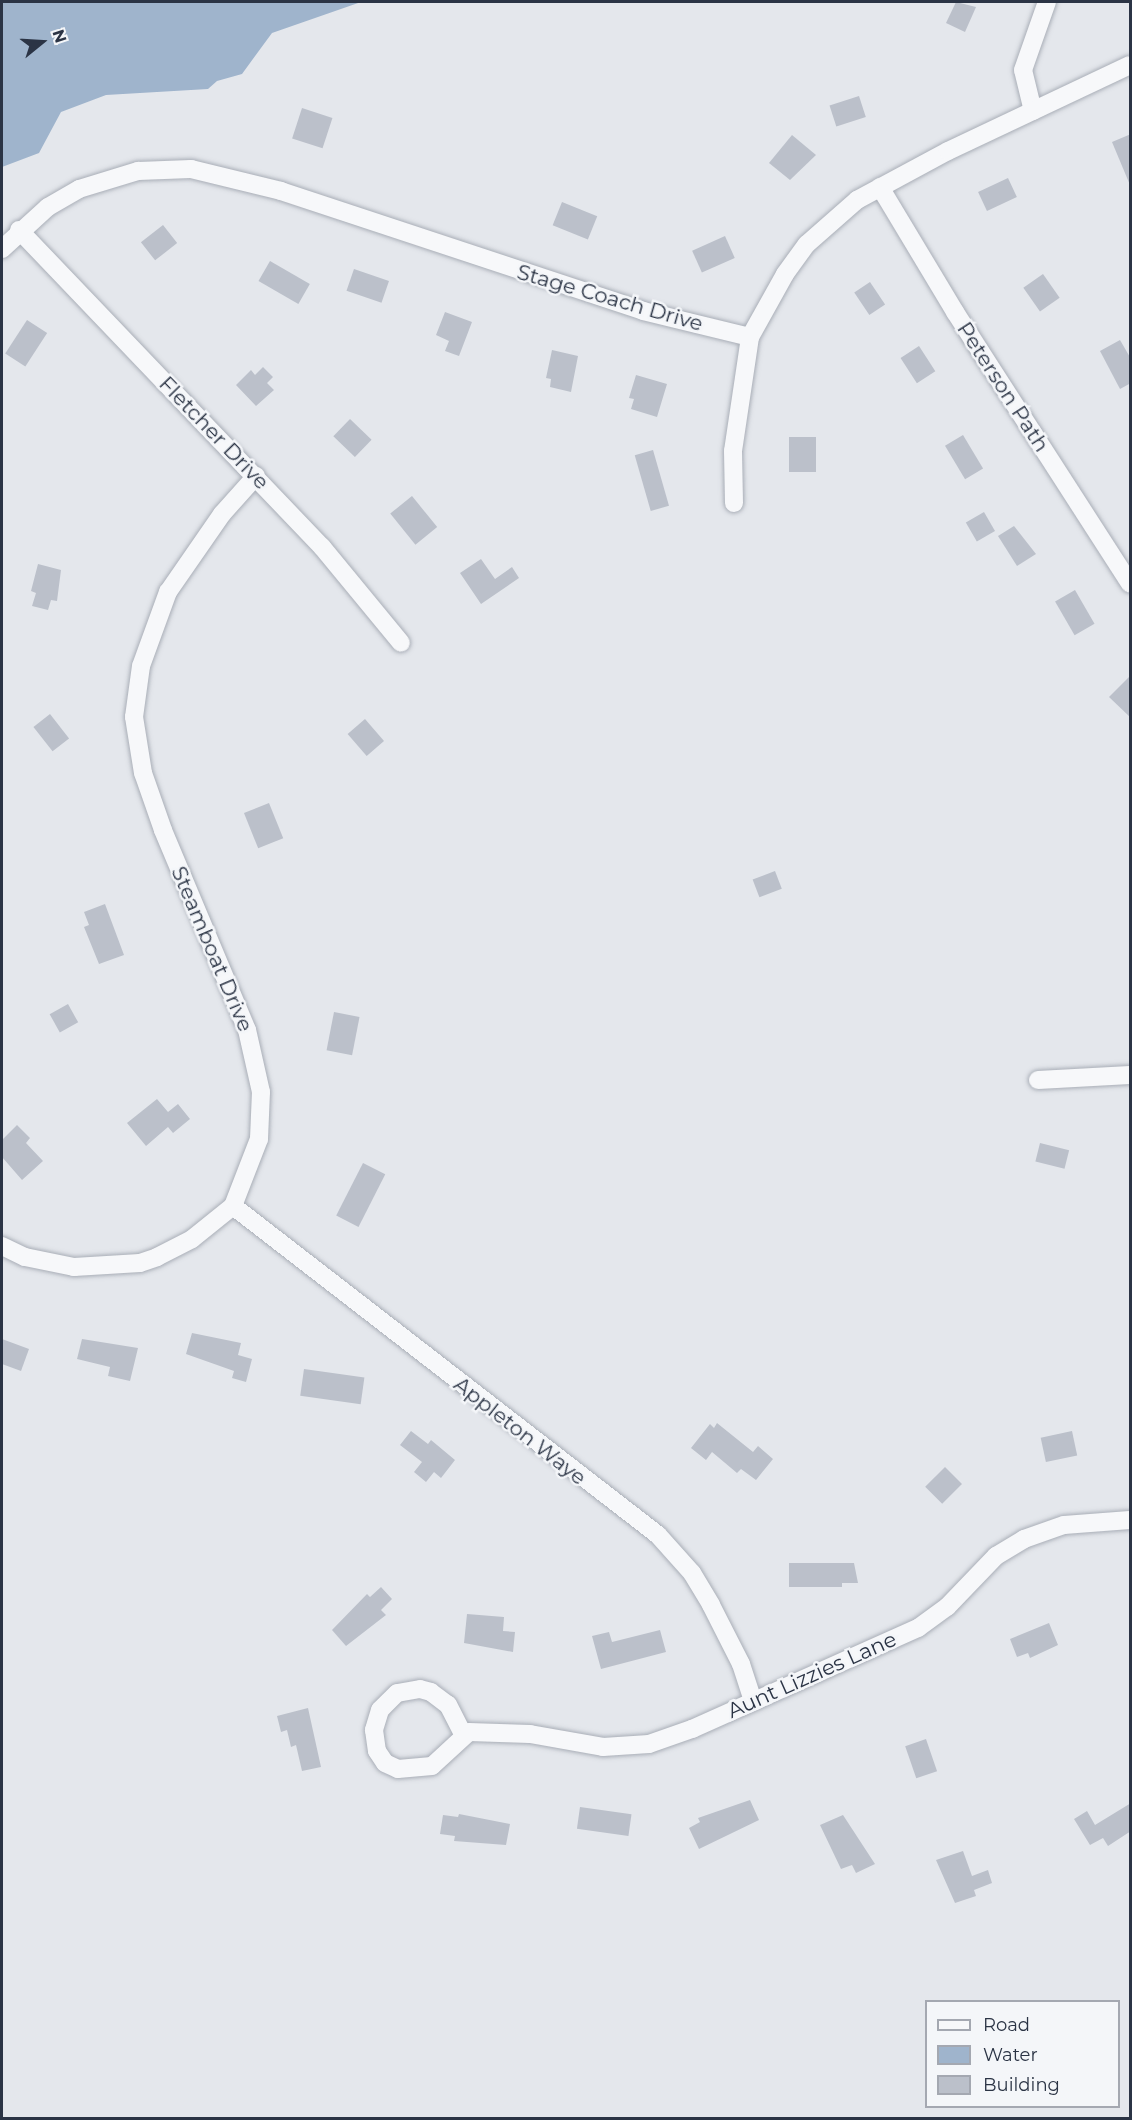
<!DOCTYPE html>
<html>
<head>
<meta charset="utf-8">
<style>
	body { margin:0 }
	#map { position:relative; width:1132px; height:2120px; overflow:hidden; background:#e4e7ec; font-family:Montserrat,sans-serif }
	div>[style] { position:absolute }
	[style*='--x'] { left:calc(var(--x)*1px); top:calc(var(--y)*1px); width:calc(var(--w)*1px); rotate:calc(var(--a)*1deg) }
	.water>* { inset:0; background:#9fb4cc }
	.building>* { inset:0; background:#bbc0ca; transform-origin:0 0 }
	.roads { filter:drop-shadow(0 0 2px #a9aeb7) drop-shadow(0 0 2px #a9aeb7) }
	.minor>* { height:18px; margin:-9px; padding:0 9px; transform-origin:9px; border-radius:9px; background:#f7f8fa }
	span { translate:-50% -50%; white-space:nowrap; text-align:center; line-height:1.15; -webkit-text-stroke:5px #f4f6f9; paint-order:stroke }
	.street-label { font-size:21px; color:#2b3445 }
	.frame { position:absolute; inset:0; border:3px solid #2b3445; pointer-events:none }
	.legend { position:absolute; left:925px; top:2000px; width:195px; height:108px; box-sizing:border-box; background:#f4f6f9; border:2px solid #a4a8b1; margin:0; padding:8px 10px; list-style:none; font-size:18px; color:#2b3445 }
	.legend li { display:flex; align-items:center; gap:12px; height:30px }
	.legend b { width:30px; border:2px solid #a4a8b1 }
	.north { position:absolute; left:12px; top:12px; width:60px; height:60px; -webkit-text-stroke:4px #f4f6f9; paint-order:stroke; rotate:72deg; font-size:16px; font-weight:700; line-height:24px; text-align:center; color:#2b3445 }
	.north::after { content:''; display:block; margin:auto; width:21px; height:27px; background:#2b3445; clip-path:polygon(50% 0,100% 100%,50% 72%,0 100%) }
</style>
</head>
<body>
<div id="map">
	<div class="water">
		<i style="clip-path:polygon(2px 2px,361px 2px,272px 33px,242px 74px,217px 81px,208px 89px,106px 95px,61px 112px,39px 153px,2px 167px)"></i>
	</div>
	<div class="building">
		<i style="clip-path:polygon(956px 2px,976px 7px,965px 32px,946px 23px)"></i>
		<i style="left:859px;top:96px;width:22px;height:31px;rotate:72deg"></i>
		<i style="left:302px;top:108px;width:32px;height:32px;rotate:18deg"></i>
		<i style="clip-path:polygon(1131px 134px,1131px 185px,1130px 185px,1112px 142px)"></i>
		<i style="clip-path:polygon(792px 135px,816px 155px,790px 180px,769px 163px)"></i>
		<i style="left:1008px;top:178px;width:21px;height:33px;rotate:65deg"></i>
		<i style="left:562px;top:202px;width:38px;height:25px;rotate:22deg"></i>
		<i style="left:163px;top:225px;width:23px;height:28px;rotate:52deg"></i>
		<i style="left:725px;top:236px;width:24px;height:36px;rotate:66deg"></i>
		<i style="left:270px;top:261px;width:46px;height:23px;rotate:30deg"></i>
		<i style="left:354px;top:269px;width:37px;height:23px;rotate:19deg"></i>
		<i style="left:1043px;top:274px;width:29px;height:24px;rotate:55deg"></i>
		<i style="left:870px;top:282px;width:27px;height:19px;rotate:56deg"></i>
		<i style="clip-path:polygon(445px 312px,472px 322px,459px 356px,445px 351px,449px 341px,436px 335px)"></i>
		<i style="left:27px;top:320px;width:24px;height:40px;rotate:33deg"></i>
		<i style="clip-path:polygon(1120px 340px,1131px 359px,1131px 383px,1120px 389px,1100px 351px)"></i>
		<i style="left:919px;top:346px;width:30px;height:22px;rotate:57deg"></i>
		<i style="clip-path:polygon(552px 350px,578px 356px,571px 392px,550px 387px,551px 379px,546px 378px)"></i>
		<i style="clip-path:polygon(263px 367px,273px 377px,267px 383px,274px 390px,256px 406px,236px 385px,251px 370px,255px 375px)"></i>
		<i style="clip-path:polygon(636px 375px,667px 384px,657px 417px,631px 409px,634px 399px,629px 398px)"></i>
		<i style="left:350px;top:419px;width:30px;height:24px;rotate:44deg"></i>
		<i style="left:963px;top:435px;width:39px;height:21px;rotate:59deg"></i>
		<i style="left:789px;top:437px;width:27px;height:35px"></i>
		<i style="left:653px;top:450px;width:58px;height:19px;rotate:74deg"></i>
		<i style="left:412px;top:496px;width:40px;height:28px;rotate:51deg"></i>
		<i style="left:984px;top:512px;width:22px;height:21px;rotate:60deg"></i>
		<i style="clip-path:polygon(1014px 526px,1036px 554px,1017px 566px,998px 536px)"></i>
		<i style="clip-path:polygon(481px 559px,495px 579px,512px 567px,519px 578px,481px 604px,460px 573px)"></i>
		<i style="clip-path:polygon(38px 564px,61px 570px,57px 601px,51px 600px,48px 610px,32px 606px,36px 593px,31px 591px)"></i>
		<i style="left:1075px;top:590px;width:39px;height:23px;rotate:60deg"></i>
		<i style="clip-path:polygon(1131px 675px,1131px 718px,1109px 697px)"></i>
		<i style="left:50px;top:714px;width:31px;height:21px;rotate:52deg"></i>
		<i style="left:365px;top:719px;width:29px;height:23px;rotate:49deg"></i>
		<i style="left:269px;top:803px;width:38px;height:27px;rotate:68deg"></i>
		<i style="left:775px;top:871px;width:19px;height:24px;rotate:69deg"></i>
		<i style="clip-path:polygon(105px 904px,124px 955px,99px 964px,84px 927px,89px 925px,84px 912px)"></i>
		<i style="left:68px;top:1004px;width:21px;height:21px;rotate:61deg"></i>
		<i style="left:334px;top:1012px;width:26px;height:39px;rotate:11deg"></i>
		<i style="clip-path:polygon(157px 1099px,168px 1112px,178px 1104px,190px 1119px,173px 1133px,168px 1127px,146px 1146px,127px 1123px)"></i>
		<i style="clip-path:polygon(17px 1125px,30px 1138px,26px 1143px,43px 1161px,22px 1180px,2px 1157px,2px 1140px)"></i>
		<i style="left:1040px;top:1143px;width:30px;height:19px;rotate:14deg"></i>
		<i style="left:363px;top:1163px;width:25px;height:59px;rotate:27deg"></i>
		<i style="clip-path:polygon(192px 1333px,241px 1343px,238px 1355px,252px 1359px,246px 1382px,232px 1378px,234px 1371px,186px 1354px)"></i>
		<i style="clip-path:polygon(2px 1339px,29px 1349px,21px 1371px,2px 1364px)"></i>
		<i style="clip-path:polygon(82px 1339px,138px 1348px,130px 1381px,108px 1376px,110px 1367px,77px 1359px)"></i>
		<i style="left:304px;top:1369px;width:61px;height:27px;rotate:8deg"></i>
		<i style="clip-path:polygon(717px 1423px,753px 1452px,758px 1446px,773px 1459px,756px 1480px,741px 1469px,737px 1473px,712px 1452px,706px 1460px,691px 1448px,710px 1424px,714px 1428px)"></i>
		<i style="clip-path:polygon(411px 1431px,428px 1444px,431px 1440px,455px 1460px,441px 1478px,434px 1472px,426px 1482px,414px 1472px,422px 1462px,400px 1445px)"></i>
		<i style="left:1072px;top:1431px;width:25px;height:32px;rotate:78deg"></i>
		<i style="left:945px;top:1467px;width:24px;height:28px;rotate:45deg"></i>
		<i style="clip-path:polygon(789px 1563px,854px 1563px,858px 1583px,842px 1583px,842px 1587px,789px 1587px)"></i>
		<i style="clip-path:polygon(381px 1587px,392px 1599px,381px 1610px,386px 1615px,346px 1646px,332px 1630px,367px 1594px,370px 1597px)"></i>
		<i style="clip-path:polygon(467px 1614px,504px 1617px,503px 1631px,515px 1632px,513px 1652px,464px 1643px)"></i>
		<i style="clip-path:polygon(1049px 1623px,1058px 1645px,1030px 1658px,1028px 1653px,1017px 1657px,1010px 1639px)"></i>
		<i style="clip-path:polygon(660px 1630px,666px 1652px,601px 1669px,592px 1636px,609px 1632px,612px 1642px)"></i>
		<i style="clip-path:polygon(308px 1708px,321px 1767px,302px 1771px,296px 1745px,291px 1747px,287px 1730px,281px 1732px,277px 1716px)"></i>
		<i style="left:926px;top:1739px;width:34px;height:22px;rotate:71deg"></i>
		<i style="clip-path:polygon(750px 1800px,759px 1820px,699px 1849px,689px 1828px,700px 1822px,698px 1818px)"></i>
		<i style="clip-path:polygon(1131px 1803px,1131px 1831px,1108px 1846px,1103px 1838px,1090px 1845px,1074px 1819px,1087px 1811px,1095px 1825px)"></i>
		<i style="left:580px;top:1807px;width:52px;height:22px;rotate:8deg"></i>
		<i style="clip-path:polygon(459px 1814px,510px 1824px,506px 1845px,454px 1841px,455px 1836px,440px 1834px,443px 1815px,458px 1817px)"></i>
		<i style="clip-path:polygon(843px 1815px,875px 1864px,856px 1873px,852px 1865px,841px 1869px,820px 1825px)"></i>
		<i style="clip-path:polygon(963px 1851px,972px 1876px,988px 1870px,992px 1883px,974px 1890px,976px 1896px,955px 1903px,936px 1860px)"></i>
	</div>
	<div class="roads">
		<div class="minor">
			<i style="--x:1033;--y:111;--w:42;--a:-103.7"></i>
			<i style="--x:1023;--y:70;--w:72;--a:-70.6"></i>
			<i style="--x:880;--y:187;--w:146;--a:59"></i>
			<i style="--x:955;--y:312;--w:323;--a:57.2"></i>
			<i style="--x:19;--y:230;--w:439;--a:46.3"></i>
			<i style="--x:322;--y:547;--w:124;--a:50.5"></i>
			<i style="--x:2;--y:249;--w:62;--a:-42.4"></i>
			<i style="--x:48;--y:207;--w:36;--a:-30"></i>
			<i style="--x:79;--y:189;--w:62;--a:-17"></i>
			<i style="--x:138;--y:171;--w:53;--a:-2.2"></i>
			<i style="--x:191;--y:169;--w:93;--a:13.7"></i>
			<i style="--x:281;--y:191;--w:381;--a:18.3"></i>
			<i style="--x:643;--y:311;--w:110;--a:13.7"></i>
			<i style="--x:750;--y:337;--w:72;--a:-60.9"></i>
			<i style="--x:785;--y:274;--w:37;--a:-54"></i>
			<i style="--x:807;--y:244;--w:67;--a:-41.3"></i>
			<i style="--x:857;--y:200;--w:103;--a:-28.3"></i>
			<i style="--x:948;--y:151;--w:201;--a:-25.3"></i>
			<i style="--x:734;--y:503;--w:52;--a:-91.1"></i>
			<i style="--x:733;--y:451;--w:115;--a:-81.5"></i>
			<i style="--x:1038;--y:1080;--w:92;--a:-3.1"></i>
			<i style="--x:233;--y:1206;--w:537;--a:37.74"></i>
			<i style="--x:658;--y:1535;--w:51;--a:48.2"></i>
			<i style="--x:692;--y:1573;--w:37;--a:59"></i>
			<i style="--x:711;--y:1605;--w:66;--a:63"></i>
			<i style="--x:741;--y:1664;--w:39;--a:72"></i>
			<i style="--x:2;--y:1246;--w:25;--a:26"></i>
			<i style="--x:25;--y:1257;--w:50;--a:11.5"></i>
			<i style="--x:74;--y:1267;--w:66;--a:-3.5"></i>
			<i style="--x:140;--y:1263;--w:18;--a:-19"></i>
			<i style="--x:157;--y:1257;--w:39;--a:-27"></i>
			<i style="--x:192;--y:1239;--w:53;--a:-38.8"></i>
			<i style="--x:233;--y:1206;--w:72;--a:-68.8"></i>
			<i style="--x:259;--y:1139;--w:47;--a:-87.6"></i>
			<i style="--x:261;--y:1092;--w:64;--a:-102.7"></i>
			<i style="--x:247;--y:1030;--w:217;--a:-112.8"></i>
			<i style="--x:163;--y:830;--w:60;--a:-109.3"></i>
			<i style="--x:143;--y:773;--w:57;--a:-99.1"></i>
			<i style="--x:134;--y:717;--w:51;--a:-82.2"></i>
			<i style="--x:141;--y:666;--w:79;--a:-70"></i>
			<i style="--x:168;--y:592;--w:95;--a:-55.3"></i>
			<i style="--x:222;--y:514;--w:51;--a:-48.2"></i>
			<i style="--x:463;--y:1734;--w:33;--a:-117"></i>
			<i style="--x:448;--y:1705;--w:21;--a:-143"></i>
			<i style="--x:431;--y:1692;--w:11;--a:-165"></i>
			<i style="--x:420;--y:1689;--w:23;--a:170"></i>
			<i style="--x:397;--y:1693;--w:24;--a:135"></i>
			<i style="--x:380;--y:1710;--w:21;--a:107"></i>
			<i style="--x:374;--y:1730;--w:21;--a:82"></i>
			<i style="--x:377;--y:1751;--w:14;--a:56"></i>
			<i style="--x:385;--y:1763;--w:14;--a:25"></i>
			<i style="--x:398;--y:1769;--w:34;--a:-5"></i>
			<i style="--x:432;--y:1766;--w:50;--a:-42.6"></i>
			<i style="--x:469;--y:1732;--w:61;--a:1.9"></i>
			<i style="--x:530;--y:1734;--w:74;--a:10.1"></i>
			<i style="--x:603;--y:1747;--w:46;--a:-3.7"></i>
			<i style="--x:649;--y:1744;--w:46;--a:-19.2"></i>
			<i style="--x:692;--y:1729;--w:248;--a:-24.1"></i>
			<i style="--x:918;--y:1628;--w:36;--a:-36"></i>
			<i style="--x:947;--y:1607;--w:71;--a:-46.1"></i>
			<i style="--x:996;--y:1556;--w:33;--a:-31"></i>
			<i style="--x:1024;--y:1539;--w:42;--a:-19.3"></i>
			<i style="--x:1064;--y:1525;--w:66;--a:-4.3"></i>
		</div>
	</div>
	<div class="street-label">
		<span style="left:610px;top:298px;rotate:16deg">Stage Coach Drive</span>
		<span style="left:1003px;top:387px;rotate:57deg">Peterson Path</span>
		<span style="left:214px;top:433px;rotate:46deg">Fletcher Drive</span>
		<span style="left:212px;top:949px;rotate:67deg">Steamboat Drive</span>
		<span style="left:520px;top:1431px;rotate:38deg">Appleton Waye</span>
		<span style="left:812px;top:1675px;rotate:-24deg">Aunt Lizzies Lane</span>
	</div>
	<div class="frame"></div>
	<ul class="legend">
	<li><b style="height:8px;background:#f7f8fa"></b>Road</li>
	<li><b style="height:16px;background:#9fb4cc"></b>Water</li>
	<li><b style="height:16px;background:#bbc0ca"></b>Building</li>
	</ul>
	<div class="north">N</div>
</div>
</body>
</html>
